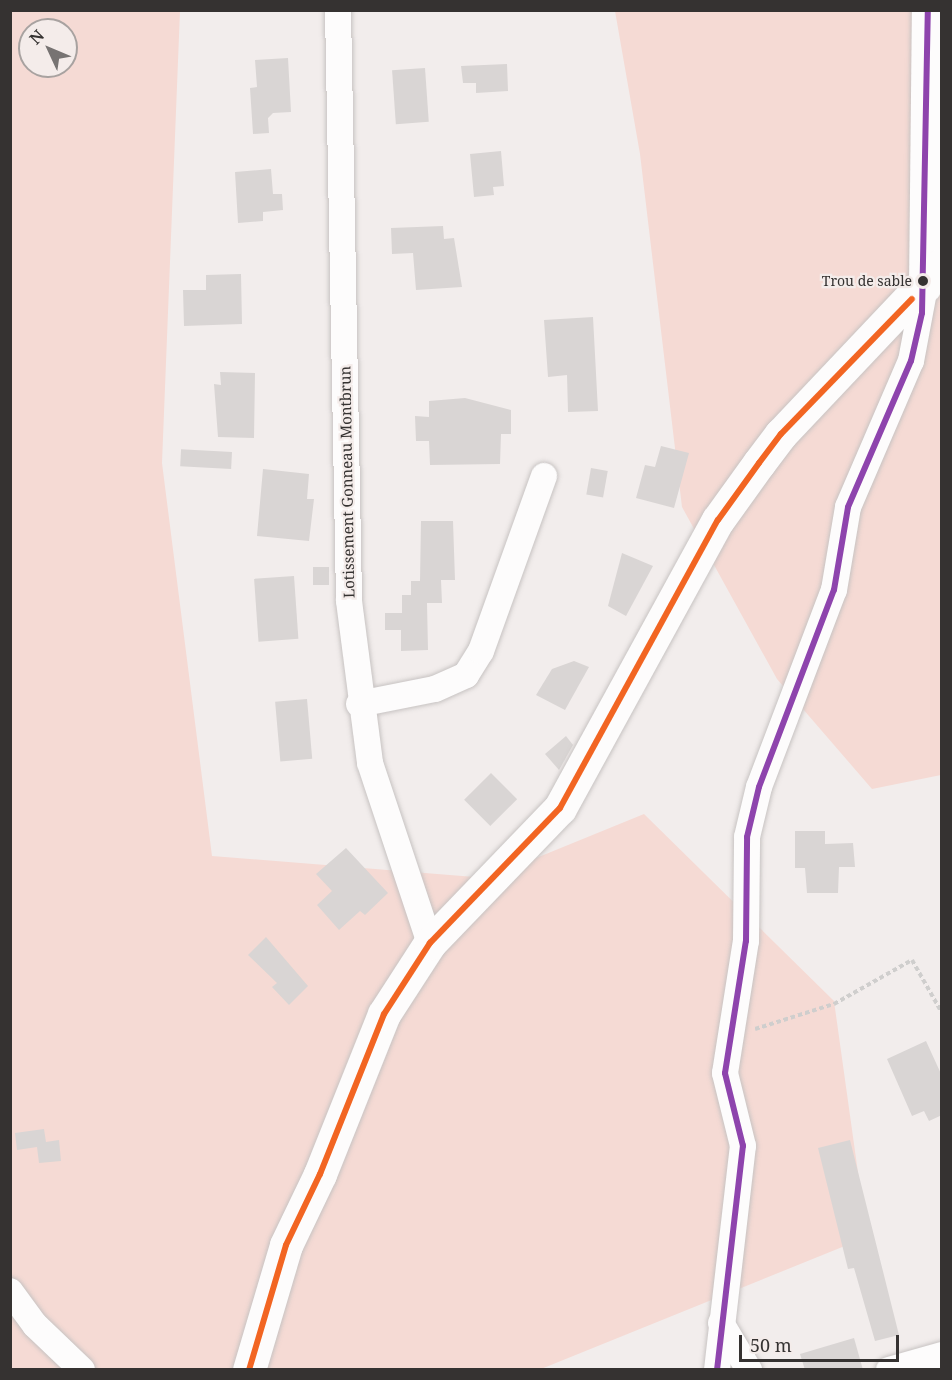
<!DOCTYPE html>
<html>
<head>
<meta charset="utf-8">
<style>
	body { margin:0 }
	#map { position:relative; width:952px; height:1380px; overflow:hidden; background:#f2edec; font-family:"Noto Serif",serif }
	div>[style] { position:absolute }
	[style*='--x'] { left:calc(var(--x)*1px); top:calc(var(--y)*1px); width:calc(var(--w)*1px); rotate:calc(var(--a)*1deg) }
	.green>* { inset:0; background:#f5dad4 }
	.building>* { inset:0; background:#d9d5d4; transform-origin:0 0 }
	.path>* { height:4px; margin-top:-2px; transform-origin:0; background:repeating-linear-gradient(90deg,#cfcecd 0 4.5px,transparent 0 7.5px) }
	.roads { filter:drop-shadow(0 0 2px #c7c3c2) drop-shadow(0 0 2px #c7c3c2) }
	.minor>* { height:26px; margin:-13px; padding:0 13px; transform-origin:13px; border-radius:13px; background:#fdfcfc }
	.secondary>* { height:33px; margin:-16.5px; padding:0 16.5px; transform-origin:16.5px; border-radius:16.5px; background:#fdfcfc }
	.bus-1>* { height:6px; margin:-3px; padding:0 3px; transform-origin:3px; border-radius:3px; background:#f26522 }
	.bus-2>* { height:6px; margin:-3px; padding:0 3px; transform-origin:3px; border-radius:3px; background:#8e44ad }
	.dots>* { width:16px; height:16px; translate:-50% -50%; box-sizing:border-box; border:3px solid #f4ecea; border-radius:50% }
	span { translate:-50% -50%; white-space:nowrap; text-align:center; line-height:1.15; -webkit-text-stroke:4.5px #f4ecea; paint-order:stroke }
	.bus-label { font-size:14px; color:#353231 }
	.right { translate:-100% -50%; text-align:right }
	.street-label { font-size:15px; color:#353231 }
	.frame { position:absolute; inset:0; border:12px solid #353231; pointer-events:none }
	.north { position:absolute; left:18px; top:18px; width:60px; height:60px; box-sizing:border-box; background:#f4ecea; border:2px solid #a8a2a0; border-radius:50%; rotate:314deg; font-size:16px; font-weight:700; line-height:24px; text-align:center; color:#353231 }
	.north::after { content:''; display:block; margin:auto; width:21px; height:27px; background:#777372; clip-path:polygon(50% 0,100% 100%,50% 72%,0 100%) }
	.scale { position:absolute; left:739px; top:1335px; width:160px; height:27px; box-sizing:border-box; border:3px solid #353231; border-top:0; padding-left:8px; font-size:18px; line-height:21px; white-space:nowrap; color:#353231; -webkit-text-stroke:4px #f4ecea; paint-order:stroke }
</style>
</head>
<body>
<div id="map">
	<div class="green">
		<i style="clip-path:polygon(evenodd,10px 11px,180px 11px,162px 463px,212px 856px,487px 878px,644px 814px,834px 1001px,867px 1237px,541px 1369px,11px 1369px,10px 11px,30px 30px,66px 30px,66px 66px,30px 66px,30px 30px)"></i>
		<i style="clip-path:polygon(615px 11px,941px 11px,941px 775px,872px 789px,777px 679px,682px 507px,640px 154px)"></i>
	</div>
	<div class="building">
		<i style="clip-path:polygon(288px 58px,291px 112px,273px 113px,268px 118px,269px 133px,253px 134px,250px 88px,257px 87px,255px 60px)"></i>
		<i style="clip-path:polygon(507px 64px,508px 91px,476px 93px,476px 83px,463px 83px,461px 66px)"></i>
		<i style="left:425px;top:68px;width:54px;height:33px;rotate:86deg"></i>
		<i style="clip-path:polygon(501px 151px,504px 186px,493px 187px,494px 195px,474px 197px,470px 154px)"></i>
		<i style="clip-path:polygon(271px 169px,273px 194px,282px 194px,283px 210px,263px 212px,263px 221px,238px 223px,235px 172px)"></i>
		<i style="clip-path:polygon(443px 226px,444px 239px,454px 238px,462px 287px,416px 290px,413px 253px,392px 254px,391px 228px)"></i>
		<i style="clip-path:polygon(241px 274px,242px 324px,184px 326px,183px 290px,206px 290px,206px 275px)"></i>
		<i style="clip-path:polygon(593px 317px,598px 411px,568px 412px,567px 375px,548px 377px,544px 320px)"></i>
		<i style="clip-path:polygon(220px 372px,255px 373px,254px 438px,218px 437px,214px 384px,221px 385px)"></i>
		<i style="clip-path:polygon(465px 398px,511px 410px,511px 434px,501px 434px,500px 464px,430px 465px,429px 441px,416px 441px,415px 416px,429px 417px,429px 401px)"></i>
		<i style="clip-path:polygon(661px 446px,689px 453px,674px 508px,636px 498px,645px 465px,655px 467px)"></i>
		<i style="left:232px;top:452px;width:17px;height:51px;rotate:93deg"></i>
		<i style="left:591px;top:468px;width:17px;height:27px;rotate:10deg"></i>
		<i style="clip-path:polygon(263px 469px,309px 474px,307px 499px,314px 499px,309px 541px,257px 536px)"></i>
		<i style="clip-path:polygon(421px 521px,453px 521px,455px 580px,441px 580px,442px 603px,427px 603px,428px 650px,401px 651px,401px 630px,385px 630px,385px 613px,402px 613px,402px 595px,411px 595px,411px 581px,420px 581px)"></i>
		<i style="clip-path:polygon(622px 553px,653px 566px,626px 616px,608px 606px)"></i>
		<i style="left:313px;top:567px;width:16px;height:18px"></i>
		<i style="left:294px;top:576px;width:63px;height:40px;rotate:86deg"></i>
		<i style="clip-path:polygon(574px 661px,589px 667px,565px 710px,536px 695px,552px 669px)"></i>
		<i style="left:307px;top:699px;width:60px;height:32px;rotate:85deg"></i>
		<i style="clip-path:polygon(566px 736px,573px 745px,559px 770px,545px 754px)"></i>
		<i style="left:491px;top:773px;width:37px;height:38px;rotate:45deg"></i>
		<i style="clip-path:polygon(795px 831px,825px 831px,825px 844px,853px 843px,855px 867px,839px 867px,838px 893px,807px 893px,805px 868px,795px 868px)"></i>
		<i style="clip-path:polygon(346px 848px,388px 893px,365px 915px,360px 911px,339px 930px,317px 905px,332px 891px,316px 874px)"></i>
		<i style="clip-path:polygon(266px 937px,308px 986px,289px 1005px,272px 987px,277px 983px,248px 955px)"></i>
		<i style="clip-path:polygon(926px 1041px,942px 1076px,942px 1115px,929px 1121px,924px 1111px,912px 1116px,887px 1059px)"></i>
		<i style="clip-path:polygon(44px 1129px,46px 1142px,59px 1140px,61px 1161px,39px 1163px,37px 1147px,17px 1150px,15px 1133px)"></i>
		<i style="clip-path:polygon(850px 1140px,899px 1335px,875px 1341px,854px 1268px,848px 1269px,818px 1148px)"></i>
		<i style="clip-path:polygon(854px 1338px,863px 1370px,805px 1370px,800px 1354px)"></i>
	</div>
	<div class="path">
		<i style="--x:755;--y:1029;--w:83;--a:-17.6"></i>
		<i style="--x:834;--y:1004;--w:90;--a:-29.4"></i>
		<i style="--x:912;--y:960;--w:61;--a:60.5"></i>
	</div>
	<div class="roads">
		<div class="minor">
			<i style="--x:338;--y:10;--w:591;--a:88.93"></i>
			<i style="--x:349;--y:601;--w:163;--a:82.6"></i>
			<i style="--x:370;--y:763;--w:190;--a:71.6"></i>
			<i style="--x:359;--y:704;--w:77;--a:-11.2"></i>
			<i style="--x:435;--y:689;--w:34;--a:-24"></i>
			<i style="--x:466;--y:675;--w:28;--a:-58"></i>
			<i style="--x:481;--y:651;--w:186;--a:-70.2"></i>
			<i style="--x:10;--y:1291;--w:42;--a:53.7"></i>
			<i style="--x:35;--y:1325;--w:65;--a:43.8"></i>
			<i style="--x:721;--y:1323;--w:55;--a:59.2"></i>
			<i style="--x:717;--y:1370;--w:226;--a:-83.4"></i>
			<i style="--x:743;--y:1146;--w:75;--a:-103.9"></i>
			<i style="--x:725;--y:1073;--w:134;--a:-81"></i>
			<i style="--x:746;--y:941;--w:104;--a:-89.4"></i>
			<i style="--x:747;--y:837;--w:51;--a:-76.5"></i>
			<i style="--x:759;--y:787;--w:211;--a:-69.2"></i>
			<i style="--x:834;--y:590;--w:84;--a:-80.4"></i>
			<i style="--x:848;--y:507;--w:159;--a:-66.7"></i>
			<i style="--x:911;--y:361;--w:76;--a:-79.4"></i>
			<i style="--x:889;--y:1370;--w:55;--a:-15.8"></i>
		</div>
		<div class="secondary">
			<i style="--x:925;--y:286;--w:276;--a:-89.4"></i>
			<i style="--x:249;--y:1370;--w:130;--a:-73.5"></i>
			<i style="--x:286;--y:1245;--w:79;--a:-64.4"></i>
			<i style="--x:320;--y:1174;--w:172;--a:-68.2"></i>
			<i style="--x:384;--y:1014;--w:85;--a:-57.1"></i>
			<i style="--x:430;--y:943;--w:187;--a:-46.1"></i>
			<i style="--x:560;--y:808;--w:328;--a:-61.3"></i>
			<i style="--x:718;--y:520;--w:70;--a:-54.3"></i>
			<i style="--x:759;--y:463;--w:36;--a:-53"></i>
			<i style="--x:781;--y:434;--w:234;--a:-46.6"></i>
		</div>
	</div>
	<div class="bus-1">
		<i style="--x:249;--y:1370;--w:130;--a:-73.5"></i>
		<i style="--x:286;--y:1245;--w:79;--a:-64.4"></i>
		<i style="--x:320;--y:1174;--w:172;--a:-68.2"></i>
		<i style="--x:384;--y:1014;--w:85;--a:-57.1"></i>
		<i style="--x:430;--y:943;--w:187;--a:-46.1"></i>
		<i style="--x:560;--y:808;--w:328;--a:-61.3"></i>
		<i style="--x:718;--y:520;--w:70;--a:-54.3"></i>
		<i style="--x:759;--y:463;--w:36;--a:-53"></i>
		<i style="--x:781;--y:434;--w:188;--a:-45.9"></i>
	</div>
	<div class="bus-2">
		<i style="--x:717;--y:1370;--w:226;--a:-83.4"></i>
		<i style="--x:743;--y:1146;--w:75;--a:-103.9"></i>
		<i style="--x:725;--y:1073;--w:134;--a:-81"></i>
		<i style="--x:746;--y:941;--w:104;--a:-89.4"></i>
		<i style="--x:747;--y:837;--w:51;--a:-76.5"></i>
		<i style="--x:759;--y:787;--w:211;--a:-69.2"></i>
		<i style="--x:834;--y:590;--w:84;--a:-80.4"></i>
		<i style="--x:848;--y:507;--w:159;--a:-66.7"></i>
		<i style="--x:911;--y:361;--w:49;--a:-77.1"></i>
		<i style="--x:922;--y:313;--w:303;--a:-88.9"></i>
	</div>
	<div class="dots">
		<i style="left:923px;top:281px;background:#353231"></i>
	</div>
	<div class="bus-label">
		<span class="right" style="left:912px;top:281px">Trou de sable</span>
	</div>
	<div class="street-label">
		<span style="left:347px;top:482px;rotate:-91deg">Lotissement Gonneau Montbrun</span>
	</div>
	<div class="frame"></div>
	<div class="north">N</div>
	<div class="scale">50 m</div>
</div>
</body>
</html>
